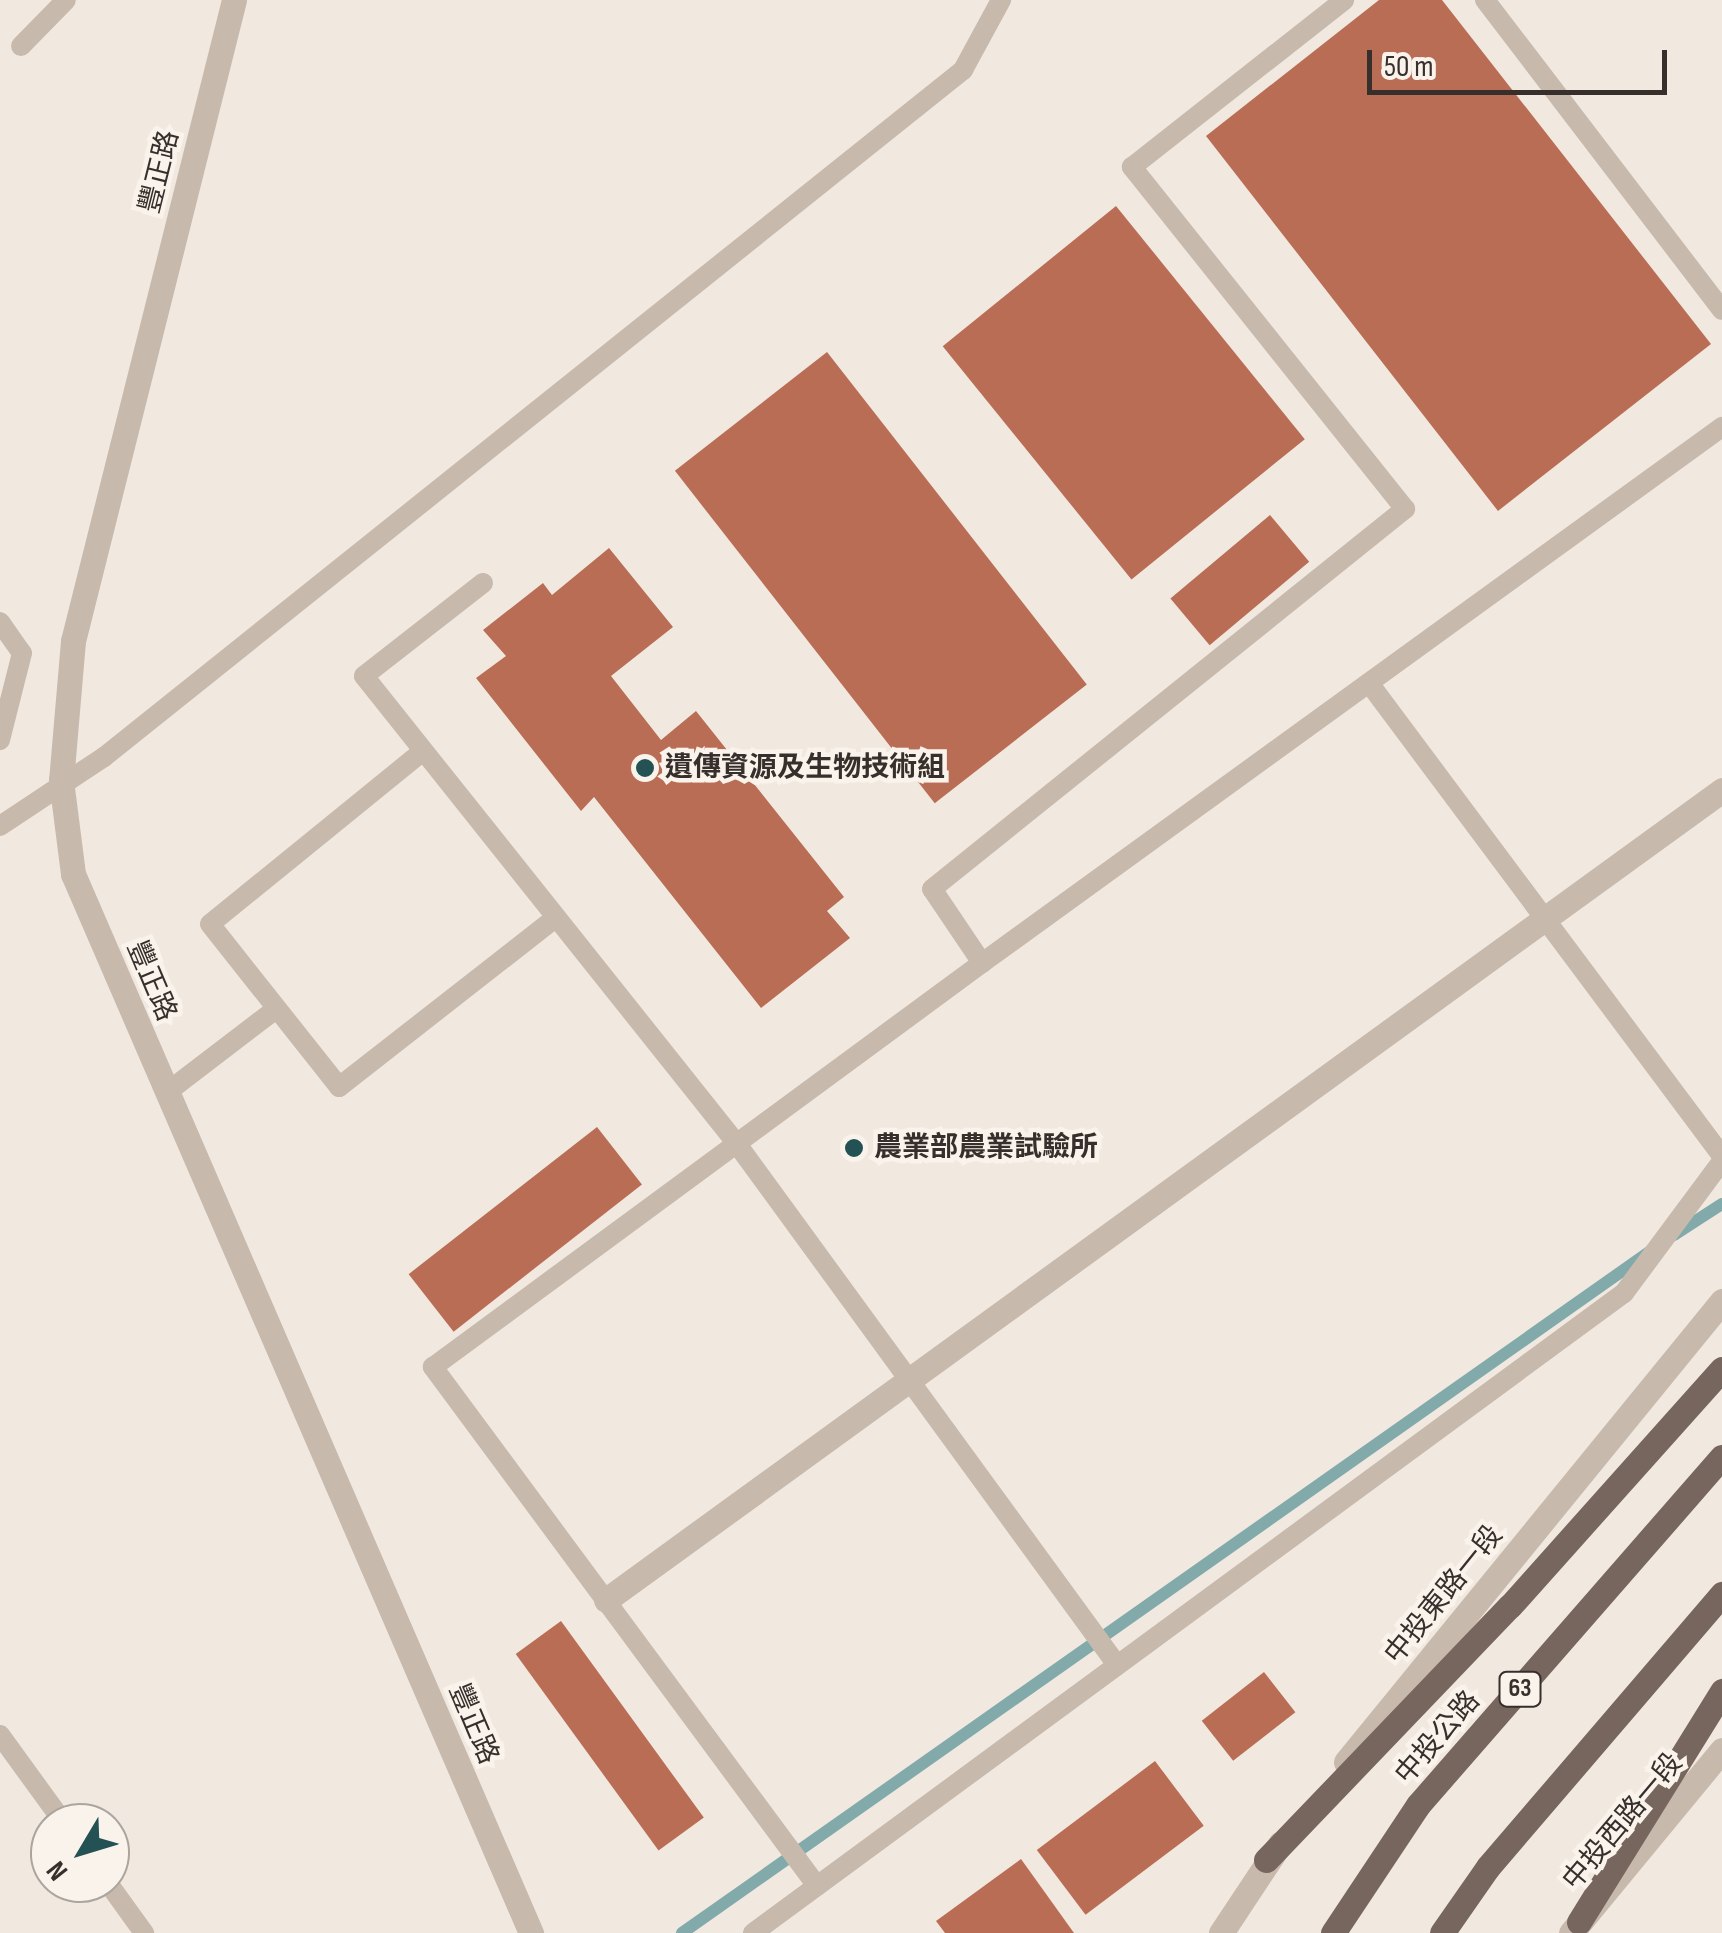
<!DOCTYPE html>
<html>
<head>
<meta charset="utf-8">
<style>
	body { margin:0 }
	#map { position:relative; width:1722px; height:1933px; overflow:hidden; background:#f1e9e0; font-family:"Sofia Sans Condensed","Noto Sans TC",sans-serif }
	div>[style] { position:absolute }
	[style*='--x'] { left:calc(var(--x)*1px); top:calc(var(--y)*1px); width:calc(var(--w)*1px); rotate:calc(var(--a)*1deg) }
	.stream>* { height:12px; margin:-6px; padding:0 6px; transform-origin:6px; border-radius:6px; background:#82aaab }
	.building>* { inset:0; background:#ba6d55; transform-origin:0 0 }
	.service>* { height:20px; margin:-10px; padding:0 10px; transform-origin:10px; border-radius:10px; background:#c8b9ad }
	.minor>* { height:25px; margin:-12.5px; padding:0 12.5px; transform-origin:12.5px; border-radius:12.5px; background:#c8b9ad }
	.tertiary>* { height:25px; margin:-12.5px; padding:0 12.5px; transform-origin:12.5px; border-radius:12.5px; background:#c8b9ad }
	.primary>* { height:25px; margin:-12.5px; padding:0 12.5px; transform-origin:12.5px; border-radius:12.5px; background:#77665e }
	.dots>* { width:28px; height:28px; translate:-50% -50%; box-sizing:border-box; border:5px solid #f9f3ec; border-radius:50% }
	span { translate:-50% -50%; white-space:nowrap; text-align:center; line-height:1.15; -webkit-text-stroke:9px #f9f3ec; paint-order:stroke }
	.shield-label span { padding:2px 8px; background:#f9f3ec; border:2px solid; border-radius:8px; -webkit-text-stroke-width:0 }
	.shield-label { font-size:25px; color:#372f2b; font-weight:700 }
	.street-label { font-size:28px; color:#372f2b }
	.poi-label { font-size:28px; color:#372f2b; font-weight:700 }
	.left { translate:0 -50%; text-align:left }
	.north { position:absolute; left:30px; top:1803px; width:100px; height:100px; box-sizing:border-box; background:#f9f3ec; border:2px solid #aba59f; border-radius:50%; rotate:232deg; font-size:28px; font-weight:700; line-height:40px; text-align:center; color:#372f2b }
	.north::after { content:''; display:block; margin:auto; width:35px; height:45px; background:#245254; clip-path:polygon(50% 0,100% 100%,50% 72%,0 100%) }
	.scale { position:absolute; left:1367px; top:50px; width:300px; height:45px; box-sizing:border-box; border:5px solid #372f2b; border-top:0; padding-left:12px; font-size:30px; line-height:35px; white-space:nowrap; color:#372f2b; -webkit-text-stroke:8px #f9f3ec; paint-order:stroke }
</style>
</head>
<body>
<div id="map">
	<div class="stream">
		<i style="--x:1674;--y:1235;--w:57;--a:-32.9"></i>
		<i style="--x:682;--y:1933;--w:1183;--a:-35.15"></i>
	</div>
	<div class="building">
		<i style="clip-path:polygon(1379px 0,1442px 0,1711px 344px,1498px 511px,1206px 136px)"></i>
		<i style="left:1116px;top:206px;width:300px;height:223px;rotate:51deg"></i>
		<i style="left:827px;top:352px;width:422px;height:193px;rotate:52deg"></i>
		<i style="left:1270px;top:515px;width:61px;height:130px;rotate:50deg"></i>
		<i style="clip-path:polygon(609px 548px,673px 627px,611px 676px,661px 740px,696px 711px,844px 897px,827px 911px,850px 938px,761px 1008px,594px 797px,581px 811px,476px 678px,506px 656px,483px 630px,543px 583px,552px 595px)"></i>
		<i style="left:597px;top:1127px;width:73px;height:239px;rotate:52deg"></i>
		<i style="left:561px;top:1621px;width:243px;height:56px;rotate:54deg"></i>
		<i style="left:1264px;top:1672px;width:51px;height:79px;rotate:52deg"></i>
		<i style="left:1155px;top:1761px;width:81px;height:148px;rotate:53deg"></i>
		<i style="clip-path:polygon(1021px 1859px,1074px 1933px,945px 1933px,936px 1921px)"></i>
	</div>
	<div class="service">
		<i style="--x:1485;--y:0;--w:390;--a:52.6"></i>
		<i style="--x:21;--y:46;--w:64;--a:-45.6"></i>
		<i style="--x:483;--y:583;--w:151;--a:142"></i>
		<i style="--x:364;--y:676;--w:598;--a:51.44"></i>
		<i style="--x:737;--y:1144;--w:645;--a:53.89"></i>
		<i style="--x:0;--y:622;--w:38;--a:55"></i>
		<i style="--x:22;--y:653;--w:90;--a:104.2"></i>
		<i style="--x:1369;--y:683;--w:590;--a:53.27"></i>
		<i style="--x:423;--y:751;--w:274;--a:140.9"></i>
		<i style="--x:210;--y:924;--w:208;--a:51.6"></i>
		<i style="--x:339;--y:1087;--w:273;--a:-38"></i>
		<i style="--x:0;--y:826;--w:125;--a:-33.6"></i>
		<i style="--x:104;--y:757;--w:1100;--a:-38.65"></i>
		<i style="--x:963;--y:70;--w:80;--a:-61.5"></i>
		<i style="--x:982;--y:963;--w:914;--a:-35.92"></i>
		<i style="--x:166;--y:1093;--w:138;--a:-37.4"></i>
		<i style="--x:0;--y:1735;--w:109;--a:54"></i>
		<i style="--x:108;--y:1883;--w:62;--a:54.2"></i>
		<i style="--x:817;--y:1886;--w:646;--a:-126.5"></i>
		<i style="--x:433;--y:1367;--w:682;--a:-36.35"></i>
		<i style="--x:982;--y:963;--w:89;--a:-124"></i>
		<i style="--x:932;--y:889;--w:607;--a:-38.78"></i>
		<i style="--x:1405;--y:509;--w:438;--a:-128.6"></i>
		<i style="--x:1132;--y:167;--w:270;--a:-38.2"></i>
		<i style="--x:753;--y:1933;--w:1081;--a:-36.31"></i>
		<i style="--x:1624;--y:1293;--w:164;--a:-53.4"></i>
	</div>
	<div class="minor">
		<i style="--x:606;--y:1600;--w:1379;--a:-35.97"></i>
		<i style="--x:1346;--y:1762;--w:595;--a:-50.8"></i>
		<i style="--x:1221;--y:1933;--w:107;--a:-56.5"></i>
		<i style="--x:1571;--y:1933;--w:237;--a:-50.5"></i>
	</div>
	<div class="tertiary">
		<i style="--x:234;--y:0;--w:661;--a:104.1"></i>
		<i style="--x:73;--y:641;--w:140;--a:94.9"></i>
		<i style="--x:61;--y:780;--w:95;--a:82.7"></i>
		<i style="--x:73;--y:874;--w:1154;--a:66.61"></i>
	</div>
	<div class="primary">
		<i style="--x:1266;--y:1860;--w:352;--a:-46.2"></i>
		<i style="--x:1510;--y:1606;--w:318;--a:-48.2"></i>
		<i style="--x:1579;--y:1922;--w:272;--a:-58.2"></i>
		<i style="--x:1333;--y:1933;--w:154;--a:-56.4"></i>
		<i style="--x:1418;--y:1805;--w:462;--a:-48.9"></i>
		<i style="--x:1442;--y:1933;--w:80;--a:-55.1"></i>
		<i style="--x:1488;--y:1867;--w:360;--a:-49.4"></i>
	</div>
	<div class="dots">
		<i style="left:645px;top:768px;background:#245254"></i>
		<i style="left:854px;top:1148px;background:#245254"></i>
	</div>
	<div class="shield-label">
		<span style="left:1520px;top:1689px">63</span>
	</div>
	<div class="street-label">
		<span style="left:160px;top:172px;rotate:-76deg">豐正路</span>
		<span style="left:151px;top:981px;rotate:67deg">豐正路</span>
		<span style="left:1444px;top:1595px;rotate:-51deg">中投東路一段</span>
		<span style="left:473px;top:1724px;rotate:67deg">豐正路</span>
		<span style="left:1438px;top:1738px;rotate:-49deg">中投公路</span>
		<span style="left:1623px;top:1822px;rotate:-50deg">中投西路一段</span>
	</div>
	<div class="poi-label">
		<span class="left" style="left:665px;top:768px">遺傳資源及生物技術組</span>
		<span class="left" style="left:874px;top:1148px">農業部農業試驗所</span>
	</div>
	<div class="north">N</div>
	<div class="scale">50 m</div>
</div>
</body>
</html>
